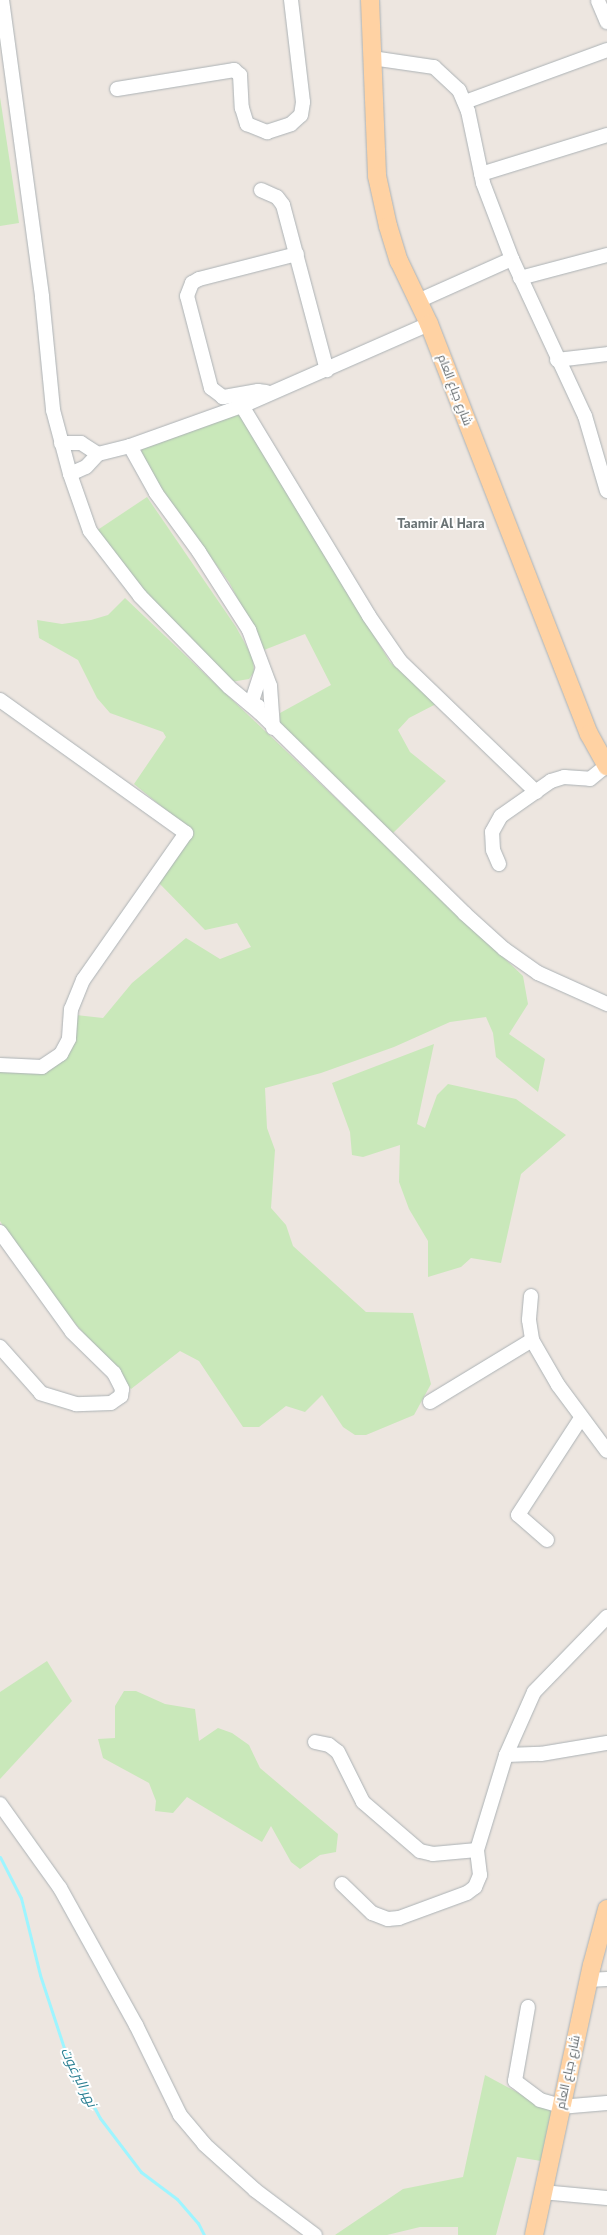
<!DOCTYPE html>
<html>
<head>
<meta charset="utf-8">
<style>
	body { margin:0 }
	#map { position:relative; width:607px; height:2235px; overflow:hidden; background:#ede6e0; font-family:"PT Sans",Cairo,sans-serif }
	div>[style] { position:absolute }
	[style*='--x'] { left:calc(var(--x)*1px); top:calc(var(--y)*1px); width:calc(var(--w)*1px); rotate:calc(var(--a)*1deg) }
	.green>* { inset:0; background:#c9e8ba }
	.stream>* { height:3px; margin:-1.5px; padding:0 1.5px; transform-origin:1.5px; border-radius:1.5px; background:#9ef5ff }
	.roads { filter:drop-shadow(0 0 1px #acb2b5) drop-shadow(0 0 1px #acb2b5) }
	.minor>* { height:14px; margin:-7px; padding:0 7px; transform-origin:7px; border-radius:7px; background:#fff }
	.major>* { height:18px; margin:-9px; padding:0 9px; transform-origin:9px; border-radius:9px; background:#ffd2a3 }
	span { translate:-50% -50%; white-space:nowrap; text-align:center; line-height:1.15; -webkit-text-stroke:4px #fff; paint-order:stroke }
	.street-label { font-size:12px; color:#596063 }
	.neighbourhood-label { font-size:14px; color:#6a7375; font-weight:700 }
	.water-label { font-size:14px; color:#2c8093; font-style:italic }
</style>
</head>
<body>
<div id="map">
	<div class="green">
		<i style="clip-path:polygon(0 97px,19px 223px,0 226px)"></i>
		<i style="clip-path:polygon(240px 413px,390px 662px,436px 704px,409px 718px,398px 730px,410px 752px,446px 781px,393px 833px,280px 729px,280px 713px,331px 685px,305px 634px,264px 650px,229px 582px,158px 487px,141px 455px,142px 449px)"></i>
		<i style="clip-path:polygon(147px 497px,236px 627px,253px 658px,254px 672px,249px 679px,231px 682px,137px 587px,96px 531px)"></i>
		<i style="clip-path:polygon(125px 598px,523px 976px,528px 1004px,509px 1034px,545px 1059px,538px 1092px,496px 1057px,493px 1033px,486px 1017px,450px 1022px,394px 1047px,321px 1073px,265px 1088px,267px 1128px,275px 1150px,271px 1208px,286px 1225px,293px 1246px,366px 1312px,413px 1313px,431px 1384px,414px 1415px,366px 1435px,355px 1435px,343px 1427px,322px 1395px,305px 1412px,286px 1406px,259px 1427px,243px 1427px,199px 1361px,180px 1351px,131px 1389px,39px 1281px,0 1221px,0 1070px,68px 1055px,76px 1015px,103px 1018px,132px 983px,186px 938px,220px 959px,251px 947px,237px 923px,205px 930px,159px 883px,194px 833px,134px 784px,166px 737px,163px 732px,110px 713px,97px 698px,78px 660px,39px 638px,37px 620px,62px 624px,91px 620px,108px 615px)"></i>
		<i style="clip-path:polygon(434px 1044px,417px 1124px,425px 1128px,437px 1095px,448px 1084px,516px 1099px,566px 1135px,521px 1174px,501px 1263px,471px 1258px,461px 1267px,428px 1277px,428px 1241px,409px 1209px,399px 1182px,400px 1145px,363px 1157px,352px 1155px,350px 1132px,332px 1083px)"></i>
		<i style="clip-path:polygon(47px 1661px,72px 1701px,0 1779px,0 1692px)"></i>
		<i style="clip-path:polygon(124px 1691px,136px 1691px,165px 1704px,195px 1709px,199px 1741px,218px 1728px,232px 1733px,249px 1745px,260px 1768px,338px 1834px,336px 1852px,320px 1855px,300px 1869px,291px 1862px,271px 1826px,262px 1842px,187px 1797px,173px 1813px,155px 1811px,156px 1801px,149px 1783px,103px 1758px,98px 1739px,115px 1738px,115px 1706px)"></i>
		<i style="clip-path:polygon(485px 2075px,552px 2111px,541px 2161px,517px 2157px,496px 2235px,458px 2235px,458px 2227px,420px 2227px,387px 2235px,335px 2235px,403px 2189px,463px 2177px)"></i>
	</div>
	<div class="stream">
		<i style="--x:0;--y:1857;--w:46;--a:62.9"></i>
		<i style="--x:21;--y:1898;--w:79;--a:76.1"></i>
		<i style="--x:40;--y:1975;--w:86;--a:71.8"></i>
		<i style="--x:67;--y:2057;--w:69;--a:61.6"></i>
		<i style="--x:100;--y:2118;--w:68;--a:52.8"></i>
		<i style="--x:141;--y:2172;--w:45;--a:36.9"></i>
		<i style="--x:177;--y:2199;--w:32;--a:49"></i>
		<i style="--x:198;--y:2223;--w:13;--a:63"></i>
	</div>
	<div class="roads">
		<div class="minor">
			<i style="--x:2;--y:0;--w:300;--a:82.3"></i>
			<i style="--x:42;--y:297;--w:114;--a:84.4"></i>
			<i style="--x:53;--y:410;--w:66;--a:75.1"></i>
			<i style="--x:70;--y:474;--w:60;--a:70.7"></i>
			<i style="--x:90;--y:531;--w:82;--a:52.4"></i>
			<i style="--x:140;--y:596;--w:127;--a:45.6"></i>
			<i style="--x:229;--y:687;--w:40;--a:40"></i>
			<i style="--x:260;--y:713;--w:286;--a:44.4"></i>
			<i style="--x:464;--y:913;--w:54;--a:42"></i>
			<i style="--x:504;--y:949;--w:42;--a:35.2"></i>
			<i style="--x:538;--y:973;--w:76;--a:24.2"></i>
			<i style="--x:598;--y:1;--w:23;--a:67"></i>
			<i style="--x:372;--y:58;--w:63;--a:8.3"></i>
			<i style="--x:434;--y:67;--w:34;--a:43"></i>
			<i style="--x:459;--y:90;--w:23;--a:67"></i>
			<i style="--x:468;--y:111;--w:74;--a:78.2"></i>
			<i style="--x:483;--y:183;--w:81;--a:69.1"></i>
			<i style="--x:512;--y:259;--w:173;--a:65.1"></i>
			<i style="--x:585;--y:416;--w:78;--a:73.7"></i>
			<i style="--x:117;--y:89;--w:119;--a:-9.2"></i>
			<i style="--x:234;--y:70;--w:8;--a:40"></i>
			<i style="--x:240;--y:75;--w:33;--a:87"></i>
			<i style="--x:242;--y:108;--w:17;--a:73"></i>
			<i style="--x:247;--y:124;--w:22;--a:22"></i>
			<i style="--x:267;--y:132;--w:25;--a:-18"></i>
			<i style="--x:291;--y:124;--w:13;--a:-42"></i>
			<i style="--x:301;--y:115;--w:13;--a:-81"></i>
			<i style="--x:303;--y:102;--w:103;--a:-96.7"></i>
			<i style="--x:465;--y:102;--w:151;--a:-20.1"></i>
			<i style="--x:481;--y:174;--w:132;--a:-17.2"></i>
			<i style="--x:261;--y:190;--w:17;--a:24"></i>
			<i style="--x:277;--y:197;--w:10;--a:53"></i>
			<i style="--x:283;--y:205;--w:171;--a:75.1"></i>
			<i style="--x:520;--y:278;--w:90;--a:-14.8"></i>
			<i style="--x:418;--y:301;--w:103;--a:-24.1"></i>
			<i style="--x:557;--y:360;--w:50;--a:-6.8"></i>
			<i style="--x:266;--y:392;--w:8;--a:-173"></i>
			<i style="--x:258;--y:391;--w:36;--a:170"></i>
			<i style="--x:223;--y:397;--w:15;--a:-143"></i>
			<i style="--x:211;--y:388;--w:95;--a:-104.6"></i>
			<i style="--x:187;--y:296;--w:14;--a:-69"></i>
			<i style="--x:192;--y:283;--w:8;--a:-30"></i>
			<i style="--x:199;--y:279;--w:101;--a:-14.3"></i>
			<i style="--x:242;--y:406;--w:245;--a:58.8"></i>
			<i style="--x:369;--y:616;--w:55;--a:55.4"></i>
			<i style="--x:400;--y:661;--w:189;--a:43.9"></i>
			<i style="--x:61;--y:443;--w:20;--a:0"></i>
			<i style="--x:81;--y:443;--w:20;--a:33"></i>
			<i style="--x:130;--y:446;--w:54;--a:61"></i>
			<i style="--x:156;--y:493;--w:73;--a:53.9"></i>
			<i style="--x:199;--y:552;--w:93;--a:57.3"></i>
			<i style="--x:249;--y:630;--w:60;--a:69.4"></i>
			<i style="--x:270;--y:686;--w:42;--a:85.9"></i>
			<i style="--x:70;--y:474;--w:17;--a:-24"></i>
			<i style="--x:86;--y:467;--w:18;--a:-47"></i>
			<i style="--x:98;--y:454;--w:33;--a:-14"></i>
			<i style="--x:130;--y:446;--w:119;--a:-19.7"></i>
			<i style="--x:242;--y:406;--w:204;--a:-23.7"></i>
			<i style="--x:0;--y:700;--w:229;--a:35.6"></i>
			<i style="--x:186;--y:833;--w:179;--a:125"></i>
			<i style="--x:83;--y:980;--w:31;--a:112"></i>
			<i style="--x:71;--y:1009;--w:30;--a:94"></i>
			<i style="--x:69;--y:1039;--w:17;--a:118"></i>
			<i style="--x:61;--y:1054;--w:23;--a:146"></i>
			<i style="--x:42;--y:1067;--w:42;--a:-177.3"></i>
			<i style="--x:258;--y:706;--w:7;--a:-164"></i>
			<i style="--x:251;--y:704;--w:38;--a:-72"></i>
			<i style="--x:499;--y:864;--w:15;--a:-113"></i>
			<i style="--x:493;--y:850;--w:18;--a:-93"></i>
			<i style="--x:492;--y:832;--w:18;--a:-61"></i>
			<i style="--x:501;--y:816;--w:61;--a:-35"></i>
			<i style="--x:551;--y:781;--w:14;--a:-17"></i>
			<i style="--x:564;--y:777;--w:26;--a:4"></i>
			<i style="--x:590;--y:779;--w:22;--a:-39"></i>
			<i style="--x:0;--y:1232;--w:123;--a:54.2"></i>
			<i style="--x:72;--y:1332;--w:59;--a:44.3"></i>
			<i style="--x:114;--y:1373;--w:18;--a:63"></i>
			<i style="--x:122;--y:1389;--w:7;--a:98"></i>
			<i style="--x:121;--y:1396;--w:12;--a:145"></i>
			<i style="--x:111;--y:1403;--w:35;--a:178"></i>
			<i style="--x:76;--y:1404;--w:37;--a:-163"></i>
			<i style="--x:41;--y:1393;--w:62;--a:-131.7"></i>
			<i style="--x:531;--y:1296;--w:24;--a:95"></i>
			<i style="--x:529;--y:1320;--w:20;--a:81"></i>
			<i style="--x:532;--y:1340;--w:52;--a:60"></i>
			<i style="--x:558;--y:1385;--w:82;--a:53.4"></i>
			<i style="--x:430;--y:1402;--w:119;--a:-31.3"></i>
			<i style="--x:547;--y:1540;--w:38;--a:-139"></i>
			<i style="--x:518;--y:1515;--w:116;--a:-57"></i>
			<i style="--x:315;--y:1742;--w:14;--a:12"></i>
			<i style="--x:329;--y:1745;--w:11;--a:38"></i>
			<i style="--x:338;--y:1752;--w:56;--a:63.4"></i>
			<i style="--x:363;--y:1802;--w:75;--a:40.7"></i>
			<i style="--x:420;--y:1851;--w:13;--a:13"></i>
			<i style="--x:433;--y:1854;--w:44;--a:-5.2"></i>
			<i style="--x:477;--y:1850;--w:99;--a:-73"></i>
			<i style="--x:506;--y:1755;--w:69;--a:-66"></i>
			<i style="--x:534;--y:1692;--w:105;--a:-45.8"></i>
			<i style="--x:506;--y:1755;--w:35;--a:-2"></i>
			<i style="--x:541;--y:1754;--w:67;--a:-9.5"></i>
			<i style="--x:0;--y:1804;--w:103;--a:54.5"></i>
			<i style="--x:60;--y:1888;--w:157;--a:61"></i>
			<i style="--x:136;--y:2025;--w:100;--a:63.9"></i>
			<i style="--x:180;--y:2115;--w:38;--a:50"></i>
			<i style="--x:204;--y:2144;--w:69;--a:42"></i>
			<i style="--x:255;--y:2190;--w:75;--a:36.9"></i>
			<i style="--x:342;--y:1884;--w:42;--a:44"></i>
			<i style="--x:372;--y:1913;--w:17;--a:21"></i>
			<i style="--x:388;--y:1919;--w:11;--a:-5"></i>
			<i style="--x:399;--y:1918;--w:72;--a:-20.2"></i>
			<i style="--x:467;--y:1893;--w:10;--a:-37"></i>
			<i style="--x:475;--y:1887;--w:13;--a:-67"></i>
			<i style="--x:480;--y:1875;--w:25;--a:-97"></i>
			<i style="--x:588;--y:1980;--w:19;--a:-3"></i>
			<i style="--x:528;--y:2007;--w:75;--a:100"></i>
			<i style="--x:515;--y:2081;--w:31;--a:37"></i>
			<i style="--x:540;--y:2100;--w:22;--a:16"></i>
			<i style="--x:560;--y:2107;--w:47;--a:-4.9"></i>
			<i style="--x:542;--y:2192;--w:65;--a:5.3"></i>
		</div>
		<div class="major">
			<i style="--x:370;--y:0;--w:176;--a:87.7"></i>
			<i style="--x:377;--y:176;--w:51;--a:77.6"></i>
			<i style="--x:388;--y:226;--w:37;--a:73"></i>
			<i style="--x:399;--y:261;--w:70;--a:64.5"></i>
			<i style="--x:429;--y:324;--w:440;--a:68.7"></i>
			<i style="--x:589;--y:734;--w:37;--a:61"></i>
			<i style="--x:534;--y:2235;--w:276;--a:-77.9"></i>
			<i style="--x:592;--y:1965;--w:58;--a:-75"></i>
		</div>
	</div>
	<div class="street-label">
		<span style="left:455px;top:390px;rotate:69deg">شارع جباع العام</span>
		<span style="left:568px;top:2072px;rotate:-78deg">شارع جباع العام</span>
	</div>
	<div class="neighbourhood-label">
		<span style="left:441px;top:523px">Taamir Al Hara</span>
	</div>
	<div class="water-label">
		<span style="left:79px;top:2077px;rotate:64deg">نهر البرغوت</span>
	</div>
</div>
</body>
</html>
